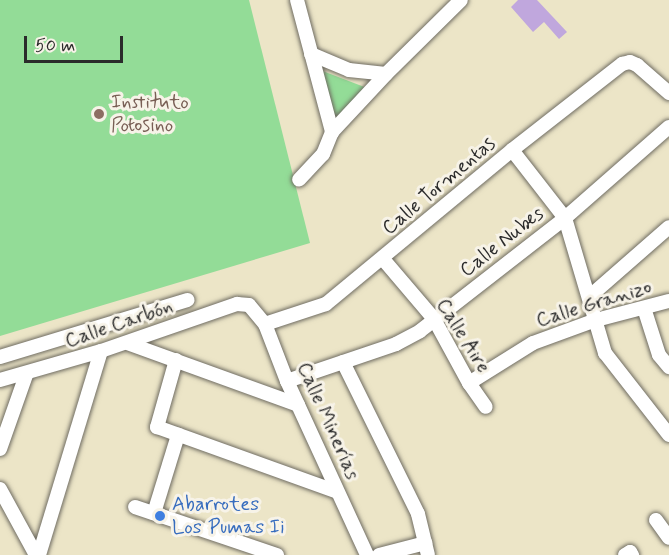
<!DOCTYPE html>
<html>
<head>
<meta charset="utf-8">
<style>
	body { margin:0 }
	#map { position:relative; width:669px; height:555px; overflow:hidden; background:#ece5c7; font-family:Mynerve,sans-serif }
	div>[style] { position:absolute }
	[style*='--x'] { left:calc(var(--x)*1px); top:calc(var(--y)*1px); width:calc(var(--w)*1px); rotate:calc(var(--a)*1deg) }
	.green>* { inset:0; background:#93dc97 }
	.building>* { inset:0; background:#c0a7dd }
	.roads { filter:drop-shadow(0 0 2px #6f6c62) drop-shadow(0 0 2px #6f6c62) }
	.minor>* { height:14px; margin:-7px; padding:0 7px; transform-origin:7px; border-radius:7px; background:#fff }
	.dots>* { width:16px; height:16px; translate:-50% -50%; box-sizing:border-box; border:3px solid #f7f3e8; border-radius:50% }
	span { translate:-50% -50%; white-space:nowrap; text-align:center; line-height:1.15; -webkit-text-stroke:6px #f7f3e8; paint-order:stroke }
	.education-label { font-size:20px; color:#785e54 }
	.left { translate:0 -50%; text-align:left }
	.street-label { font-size:20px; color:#2b2b2b }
	.shop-label { font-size:20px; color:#366cbe }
	.scale { position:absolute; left:24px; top:36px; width:99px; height:27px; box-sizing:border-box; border:3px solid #2b2b2b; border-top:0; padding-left:8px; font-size:18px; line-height:21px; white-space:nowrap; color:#2b2b2b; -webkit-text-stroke:4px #f7f3e8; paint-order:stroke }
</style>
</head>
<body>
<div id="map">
	<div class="green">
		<i style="clip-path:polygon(0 0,249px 0,310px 243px,0 336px)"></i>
		<i style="clip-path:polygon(320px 70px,367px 88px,337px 120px,331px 120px)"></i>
	</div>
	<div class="building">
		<i style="clip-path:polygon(518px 0,537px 0,567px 32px,559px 39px,544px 22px,533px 32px,511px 7px)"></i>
	</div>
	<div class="roads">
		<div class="minor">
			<i style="--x:297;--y:0;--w:137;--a:75.1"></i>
			<i style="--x:332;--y:132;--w:24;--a:112"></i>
			<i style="--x:323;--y:154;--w:35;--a:133"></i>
			<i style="--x:311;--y:54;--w:41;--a:22.8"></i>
			<i style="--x:349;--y:70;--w:37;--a:6"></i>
			<i style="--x:332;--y:132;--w:79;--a:-47"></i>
			<i style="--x:386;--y:74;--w:105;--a:-44.6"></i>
			<i style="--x:512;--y:150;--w:86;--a:52.1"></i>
			<i style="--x:565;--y:218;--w:141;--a:73.5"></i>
			<i style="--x:605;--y:353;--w:104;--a:52"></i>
			<i style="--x:383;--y:259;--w:79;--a:49.6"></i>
			<i style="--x:434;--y:319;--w:73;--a:61.3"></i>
			<i style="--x:469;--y:383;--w:29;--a:55"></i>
			<i style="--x:589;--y:297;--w:106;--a:-41.2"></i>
			<i style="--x:644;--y:308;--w:49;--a:72.3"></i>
			<i style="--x:659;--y:355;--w:16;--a:50"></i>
			<i style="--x:265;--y:324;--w:64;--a:-18.2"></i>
			<i style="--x:326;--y:304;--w:241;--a:-39.6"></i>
			<i style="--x:512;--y:150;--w:140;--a:-38"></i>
			<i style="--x:622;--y:64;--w:8;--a:-14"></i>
			<i style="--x:630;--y:62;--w:8;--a:23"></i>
			<i style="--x:637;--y:65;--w:43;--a:41.2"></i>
			<i style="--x:127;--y:343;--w:182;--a:19.9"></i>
			<i style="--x:0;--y:357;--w:196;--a:-16.9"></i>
			<i style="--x:176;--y:360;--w:70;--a:105.8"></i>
			<i style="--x:157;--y:427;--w:192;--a:19.8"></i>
			<i style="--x:343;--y:362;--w:169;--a:63.7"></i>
			<i style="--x:418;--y:514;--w:42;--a:76.3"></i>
			<i style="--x:0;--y:380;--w:105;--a:-16"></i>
			<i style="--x:101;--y:351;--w:144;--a:-19.1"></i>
			<i style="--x:237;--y:304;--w:12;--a:5"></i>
			<i style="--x:249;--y:305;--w:25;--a:50"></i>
			<i style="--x:265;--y:324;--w:61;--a:68.9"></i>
			<i style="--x:287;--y:381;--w:192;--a:65.3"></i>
			<i style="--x:287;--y:381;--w:115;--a:-18.7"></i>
			<i style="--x:396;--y:344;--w:27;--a:-28"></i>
			<i style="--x:420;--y:331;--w:184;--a:-37.9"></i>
			<i style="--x:565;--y:218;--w:138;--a:-41.2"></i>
			<i style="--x:469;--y:383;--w:75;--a:-32"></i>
			<i style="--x:533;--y:343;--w:67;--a:-20.1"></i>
			<i style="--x:596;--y:320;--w:75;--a:-14.6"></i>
			<i style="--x:0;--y:449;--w:78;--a:-70.6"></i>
			<i style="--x:0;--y:489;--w:75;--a:61.4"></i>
			<i style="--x:135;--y:507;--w:150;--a:18.7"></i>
			<i style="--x:154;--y:513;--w:82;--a:-72.9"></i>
			<i style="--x:656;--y:520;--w:22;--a:54"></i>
			<i style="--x:39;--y:555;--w:213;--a:-73.1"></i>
			<i style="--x:379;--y:555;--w:48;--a:-14.6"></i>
			<i style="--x:625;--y:555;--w:6;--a:-31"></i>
			<i style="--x:630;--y:552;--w:4;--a:56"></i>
		</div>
	</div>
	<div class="dots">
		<i style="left:99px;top:114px;background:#8d6e63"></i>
		<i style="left:160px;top:516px;background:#3f7fe0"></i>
	</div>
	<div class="education-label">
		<span class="left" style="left:111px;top:114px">Instituto<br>Potosino</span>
	</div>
	<div class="street-label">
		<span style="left:439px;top:186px;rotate:-40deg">Calle Tormentas</span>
		<span style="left:502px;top:242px;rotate:-38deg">Calle Nubes</span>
		<span style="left:594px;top:304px;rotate:-17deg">Calle Granizo</span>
		<span style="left:119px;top:324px;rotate:-19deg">Calle Carbón</span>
		<span style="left:463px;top:336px;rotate:58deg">Calle Aire</span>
		<span style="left:328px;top:421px;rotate:66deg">Calle Minerías</span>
	</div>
	<div class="shop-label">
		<span class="left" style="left:172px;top:516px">Abarrotes<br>Los Pumas Ii</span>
	</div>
	<div class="scale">50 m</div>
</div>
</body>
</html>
